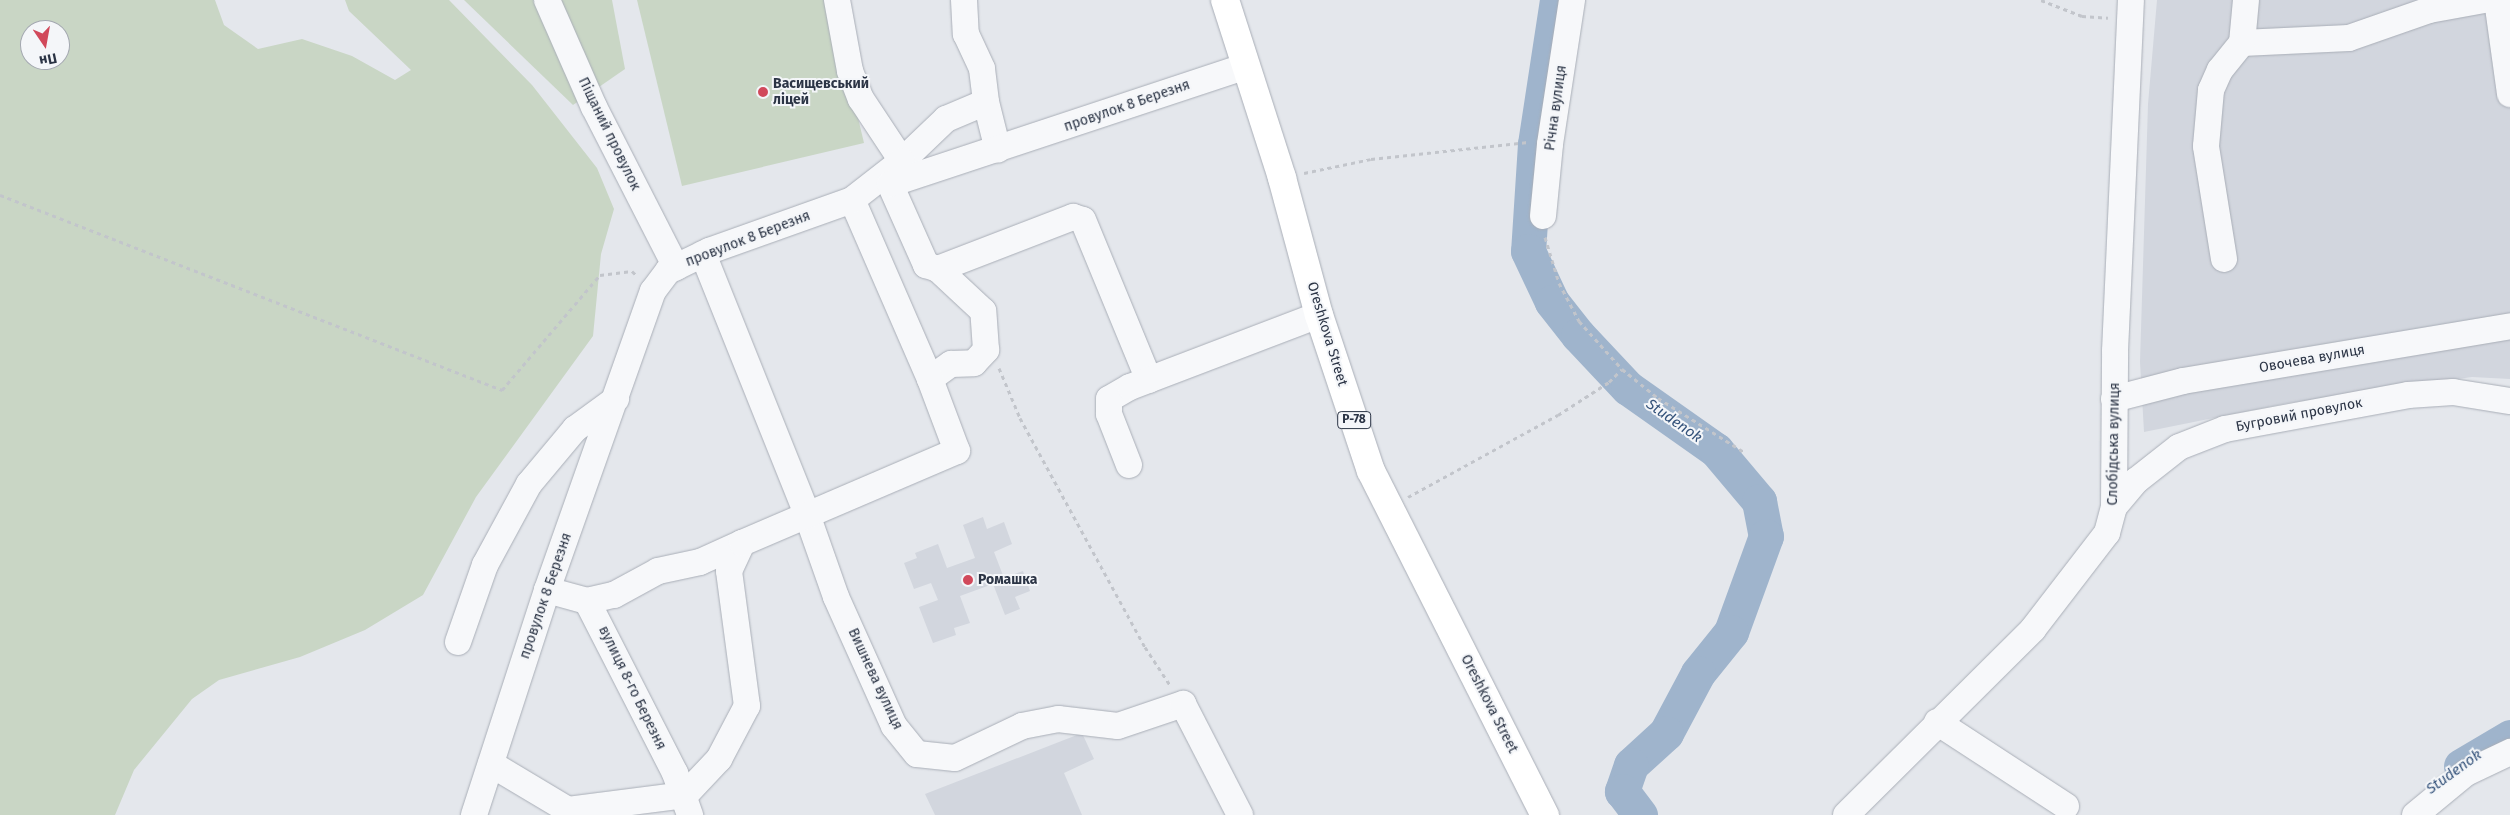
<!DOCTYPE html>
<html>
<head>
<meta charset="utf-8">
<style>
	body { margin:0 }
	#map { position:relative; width:2510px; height:815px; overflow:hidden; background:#e4e7ec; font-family:"Fira Sans",sans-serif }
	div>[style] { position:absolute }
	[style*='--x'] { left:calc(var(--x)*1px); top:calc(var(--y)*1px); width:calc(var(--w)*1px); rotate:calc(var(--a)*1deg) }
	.built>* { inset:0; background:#d2d6de }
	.green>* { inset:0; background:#c9d6c5 }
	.river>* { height:35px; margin:-17.5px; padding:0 17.5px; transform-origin:17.5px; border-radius:17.5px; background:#9fb4cc }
	.path>* { height:3px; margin-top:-1.5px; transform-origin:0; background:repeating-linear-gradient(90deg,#c2c5cb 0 4px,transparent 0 8px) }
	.roads { filter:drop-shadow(0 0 1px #a9aeb7) drop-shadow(0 0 1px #a9aeb7) }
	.minor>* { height:26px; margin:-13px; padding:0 13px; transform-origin:13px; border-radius:13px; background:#f7f8fa }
	.major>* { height:28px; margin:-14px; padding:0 14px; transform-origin:14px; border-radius:14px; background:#fff }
	.dots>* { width:14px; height:14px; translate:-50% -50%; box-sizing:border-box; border:2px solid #f4f6f9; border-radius:50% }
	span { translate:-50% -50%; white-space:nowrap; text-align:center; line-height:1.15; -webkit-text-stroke:4px #f4f6f9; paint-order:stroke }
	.shield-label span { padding:1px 4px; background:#f4f6f9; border:1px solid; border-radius:4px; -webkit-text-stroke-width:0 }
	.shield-label { font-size:12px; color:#2b3445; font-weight:700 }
	.poi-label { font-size:14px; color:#2b3445; font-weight:700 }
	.left { translate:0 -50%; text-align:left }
	.street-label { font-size:14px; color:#2b3445 }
	.water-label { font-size:15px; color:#34527a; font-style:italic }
	.north { position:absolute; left:20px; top:20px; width:50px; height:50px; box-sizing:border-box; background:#f4f6f9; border:1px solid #a4a8b1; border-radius:50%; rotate:168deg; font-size:14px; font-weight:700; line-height:20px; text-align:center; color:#2b3445 }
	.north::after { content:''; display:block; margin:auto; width:18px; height:22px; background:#d1495b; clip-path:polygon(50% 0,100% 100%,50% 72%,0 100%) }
</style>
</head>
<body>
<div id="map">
	<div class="built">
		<i style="clip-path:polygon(2157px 0,2510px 0,2510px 379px,2472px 377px,2288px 403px,2144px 432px,2140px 362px,2148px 104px)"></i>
		<i style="clip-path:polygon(983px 517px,987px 529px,1004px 522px,1012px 544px,994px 552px,1004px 578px,1023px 571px,1030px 591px,1015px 597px,1020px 609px,1005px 615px,993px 584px,960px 596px,970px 623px,954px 628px,956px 635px,933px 643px,919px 607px,938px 600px,931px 583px,914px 589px,904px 563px,917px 558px,915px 553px,938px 544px,947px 568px,975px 558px,963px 525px)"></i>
		<i style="clip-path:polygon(1082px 733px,1094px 759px,1064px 773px,1082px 815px,935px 815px,925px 794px)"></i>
	</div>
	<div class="green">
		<i style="clip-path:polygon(evenodd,0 0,215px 0,224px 25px,258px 49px,302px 39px,352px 56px,395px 80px,411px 70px,349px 11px,345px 0,449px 0,532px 85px,597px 168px,614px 209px,601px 254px,593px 336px,476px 497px,423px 595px,365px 630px,300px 657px,219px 680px,192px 699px,134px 770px,115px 815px,0 815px,0 0,30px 30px,60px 30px,60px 60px,30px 60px,30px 30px)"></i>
		<i style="clip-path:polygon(464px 0,612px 0,625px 69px,573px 105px)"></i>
		<i style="clip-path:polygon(637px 0,830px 0,864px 143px,682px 186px)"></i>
	</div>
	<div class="river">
		<i style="--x:1557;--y:0;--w:146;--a:98.7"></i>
		<i style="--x:1535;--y:144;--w:107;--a:93.7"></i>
		<i style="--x:1528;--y:251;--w:56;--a:64.8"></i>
		<i style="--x:1552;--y:302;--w:42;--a:51.8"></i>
		<i style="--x:1578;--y:335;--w:73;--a:46.7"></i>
		<i style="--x:1628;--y:388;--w:108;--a:35.2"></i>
		<i style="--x:1716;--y:450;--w:67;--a:49.9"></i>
		<i style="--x:1759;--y:501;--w:36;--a:79"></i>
		<i style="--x:1766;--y:536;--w:102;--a:110"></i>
		<i style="--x:1731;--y:632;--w:53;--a:128.8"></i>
		<i style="--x:1698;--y:673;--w:68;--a:118.1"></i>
		<i style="--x:1666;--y:733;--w:47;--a:137.6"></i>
		<i style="--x:1631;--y:765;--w:28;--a:109"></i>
		<i style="--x:1622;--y:791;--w:30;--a:53"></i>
		<i style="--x:2461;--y:766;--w:57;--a:-30.6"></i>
	</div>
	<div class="path">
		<i style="--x:2041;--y:0;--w:44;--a:21.3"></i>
		<i style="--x:2082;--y:16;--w:26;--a:4"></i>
		<i style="--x:1304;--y:173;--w:68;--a:-11.8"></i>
		<i style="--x:1371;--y:159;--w:158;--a:-6.2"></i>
		<i style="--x:0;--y:195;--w:539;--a:21.23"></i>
		<i style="--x:502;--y:390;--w:151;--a:-49.6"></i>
		<i style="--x:600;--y:275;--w:32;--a:-7"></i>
		<i style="--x:632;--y:271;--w:6;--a:45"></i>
		<i style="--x:1545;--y:237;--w:48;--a:73.1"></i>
		<i style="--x:1559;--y:283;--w:43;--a:62.2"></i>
		<i style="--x:1579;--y:321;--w:64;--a:48.1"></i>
		<i style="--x:1622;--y:369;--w:46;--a:38.9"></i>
		<i style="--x:1658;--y:398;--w:102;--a:32.1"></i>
		<i style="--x:999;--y:368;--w:54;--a:67.2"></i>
		<i style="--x:1020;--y:418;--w:261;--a:61.4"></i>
		<i style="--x:1145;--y:647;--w:45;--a:56.7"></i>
		<i style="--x:1408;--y:497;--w:171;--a:-28.7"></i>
		<i style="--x:1558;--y:415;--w:61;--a:-32.9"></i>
		<i style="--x:1609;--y:382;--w:18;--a:-45"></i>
	</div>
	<div class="roads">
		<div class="minor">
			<i style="--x:547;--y:0;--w:117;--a:66.3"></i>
			<i style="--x:594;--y:107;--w:180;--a:62.9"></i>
			<i style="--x:837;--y:0;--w:72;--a:79.6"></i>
			<i style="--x:850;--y:71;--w:30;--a:69"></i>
			<i style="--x:861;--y:99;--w:74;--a:56.5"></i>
			<i style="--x:902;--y:161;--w:61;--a:-43.7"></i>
			<i style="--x:946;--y:119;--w:43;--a:-23"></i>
			<i style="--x:964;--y:0;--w:34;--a:87"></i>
			<i style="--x:966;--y:34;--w:38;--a:65"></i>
			<i style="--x:982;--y:69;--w:33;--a:83"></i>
			<i style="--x:986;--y:102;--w:49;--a:76"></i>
			<i style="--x:2497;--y:0;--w:95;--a:82.1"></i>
			<i style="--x:2242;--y:43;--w:107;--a:-2.7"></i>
			<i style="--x:2349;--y:38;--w:85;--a:-19.3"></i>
			<i style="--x:2429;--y:10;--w:56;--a:-10.3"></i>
			<i style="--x:890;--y:184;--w:89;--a:66"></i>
			<i style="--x:926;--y:265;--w:13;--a:18"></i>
			<i style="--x:938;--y:269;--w:145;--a:-21.1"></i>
			<i style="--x:1073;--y:217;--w:10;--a:17"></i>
			<i style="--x:1083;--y:220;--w:173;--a:67.6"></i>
			<i style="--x:1543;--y:216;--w:72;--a:-84.4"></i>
			<i style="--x:1550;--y:144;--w:146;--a:-81.3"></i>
			<i style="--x:703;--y:254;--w:271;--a:68.2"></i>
			<i style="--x:804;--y:506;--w:96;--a:70.6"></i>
			<i style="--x:836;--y:597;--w:141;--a:65.8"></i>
			<i style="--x:894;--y:726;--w:36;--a:51"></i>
			<i style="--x:917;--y:754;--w:38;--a:6"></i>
			<i style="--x:955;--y:758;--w:74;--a:-25.5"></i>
			<i style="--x:1022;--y:726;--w:37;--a:-11"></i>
			<i style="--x:1058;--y:719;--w:60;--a:6.7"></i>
			<i style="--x:1118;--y:726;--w:69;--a:-18.7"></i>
			<i style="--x:1183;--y:704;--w:125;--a:62.8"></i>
			<i style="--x:2224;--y:259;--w:114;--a:-99.1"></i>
			<i style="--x:2206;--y:146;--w:56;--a:-84.9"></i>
			<i style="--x:2211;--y:90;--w:22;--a:-66"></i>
			<i style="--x:2220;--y:70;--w:35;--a:-51"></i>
			<i style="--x:2242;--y:43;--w:43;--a:-84.7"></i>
			<i style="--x:930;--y:379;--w:26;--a:-36"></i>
			<i style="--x:951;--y:364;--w:23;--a:-2"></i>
			<i style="--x:974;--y:363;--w:18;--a:-47"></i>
			<i style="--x:986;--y:350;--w:39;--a:-94"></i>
			<i style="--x:983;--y:311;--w:62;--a:-137"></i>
			<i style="--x:2114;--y:399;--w:71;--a:-14.6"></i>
			<i style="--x:2183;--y:381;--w:332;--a:-9.5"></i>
			<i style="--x:1129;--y:465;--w:55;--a:-111.4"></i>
			<i style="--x:1109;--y:414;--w:15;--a:-90"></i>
			<i style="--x:1109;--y:399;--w:24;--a:-30"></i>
			<i style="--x:1130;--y:387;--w:202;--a:-20.9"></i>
			<i style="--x:2114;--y:507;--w:35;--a:-50"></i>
			<i style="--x:2137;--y:480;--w:53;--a:-38.2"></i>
			<i style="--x:2179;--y:447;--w:49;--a:-21.4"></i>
			<i style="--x:2225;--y:429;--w:186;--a:-10.5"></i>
			<i style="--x:2408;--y:395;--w:45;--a:-3.8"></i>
			<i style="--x:2453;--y:392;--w:58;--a:9"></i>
			<i style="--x:547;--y:590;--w:41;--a:15.4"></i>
			<i style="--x:587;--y:601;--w:193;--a:62.9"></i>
			<i style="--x:675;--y:773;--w:45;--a:70.3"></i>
			<i style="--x:587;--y:601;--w:28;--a:-13"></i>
			<i style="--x:614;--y:595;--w:50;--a:-28.6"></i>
			<i style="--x:658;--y:571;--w:43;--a:-12.1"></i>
			<i style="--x:700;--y:562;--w:46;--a:-24.3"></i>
			<i style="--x:458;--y:642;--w:82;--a:-70.7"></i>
			<i style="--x:485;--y:565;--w:92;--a:-61.5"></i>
			<i style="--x:529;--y:484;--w:72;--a:-50.1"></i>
			<i style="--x:575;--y:429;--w:51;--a:-36.2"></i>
			<i style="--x:1937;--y:722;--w:154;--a:33.1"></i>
			<i style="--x:491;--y:764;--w:90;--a:30.9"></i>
			<i style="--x:568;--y:810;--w:118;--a:-7.3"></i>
			<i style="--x:685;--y:795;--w:50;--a:-46.6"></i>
			<i style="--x:719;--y:759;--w:60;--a:-62.2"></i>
			<i style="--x:747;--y:706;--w:136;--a:-97.6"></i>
			<i style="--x:729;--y:571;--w:31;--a:-65"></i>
			<i style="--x:742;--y:543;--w:234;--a:-23.2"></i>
			<i style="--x:957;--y:451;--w:77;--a:-110.6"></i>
			<i style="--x:930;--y:379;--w:195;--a:-113.5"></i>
			<i style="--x:474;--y:815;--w:237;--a:-72"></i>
			<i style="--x:547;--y:590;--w:317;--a:-70.5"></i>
			<i style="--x:653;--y:291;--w:25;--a:-53"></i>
			<i style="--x:668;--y:271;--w:46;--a:-26"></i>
			<i style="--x:709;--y:251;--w:152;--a:-19.6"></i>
			<i style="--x:852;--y:200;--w:63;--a:-38"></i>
			<i style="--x:902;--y:161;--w:26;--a:118"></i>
			<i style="--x:890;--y:184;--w:375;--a:-18.3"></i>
			<i style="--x:1846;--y:815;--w:264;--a:-44.8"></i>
			<i style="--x:2033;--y:629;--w:121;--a:-52.4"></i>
			<i style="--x:2107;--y:533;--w:27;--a:-75"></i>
			<i style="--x:2114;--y:507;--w:156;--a:-89.6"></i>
			<i style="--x:2115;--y:351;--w:351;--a:-87.4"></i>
			<i style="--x:2415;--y:815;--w:66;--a:-39.5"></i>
			<i style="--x:2466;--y:773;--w:49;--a:-25.5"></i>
		</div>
		<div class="major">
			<i style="--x:1225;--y:0;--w:187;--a:72.2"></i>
			<i style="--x:1282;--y:178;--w:142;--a:74.9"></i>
			<i style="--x:1319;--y:315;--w:164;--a:71.6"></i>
			<i style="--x:1371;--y:471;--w:386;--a:63.2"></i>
		</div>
	</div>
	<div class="dots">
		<i style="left:763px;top:92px;background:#d1495b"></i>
		<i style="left:968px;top:580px;background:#d1495b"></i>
	</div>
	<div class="shield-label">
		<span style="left:1354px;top:420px">Р-78</span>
	</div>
	<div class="poi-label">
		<span class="left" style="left:773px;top:92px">Васищевський<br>ліцей</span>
		<span class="left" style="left:978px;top:580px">Ромашка</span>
	</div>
	<div class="street-label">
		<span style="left:1127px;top:106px;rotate:-19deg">провулок 8 Березня</span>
		<span style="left:1556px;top:108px;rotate:-82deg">Річна вулиця</span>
		<span style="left:609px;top:134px;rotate:64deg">Піщаний провулок</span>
		<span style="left:748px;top:239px;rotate:-21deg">провулок 8 Березня</span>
		<span style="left:1327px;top:334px;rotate:73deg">Oreshkova Street</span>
		<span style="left:2312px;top:359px;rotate:-10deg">Овочева вулиця</span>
		<span style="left:2299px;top:415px;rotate:-11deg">Бугровий провулок</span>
		<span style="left:2114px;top:444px;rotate:-89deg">Слобідська вулиця</span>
		<span style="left:546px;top:596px;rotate:-71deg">провулок 8 Березня</span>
		<span style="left:875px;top:679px;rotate:65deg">Вишнева вулиця</span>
		<span style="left:632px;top:688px;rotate:64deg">вулиця 8-го Березня</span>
		<span style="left:1489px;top:704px;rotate:63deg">Oreshkova Street</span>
	</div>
	<div class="water-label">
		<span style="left:1674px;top:421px;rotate:35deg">Studenok</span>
		<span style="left:2454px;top:772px;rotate:-36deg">Studenok</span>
	</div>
	<div class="north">Пн</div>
</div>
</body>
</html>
